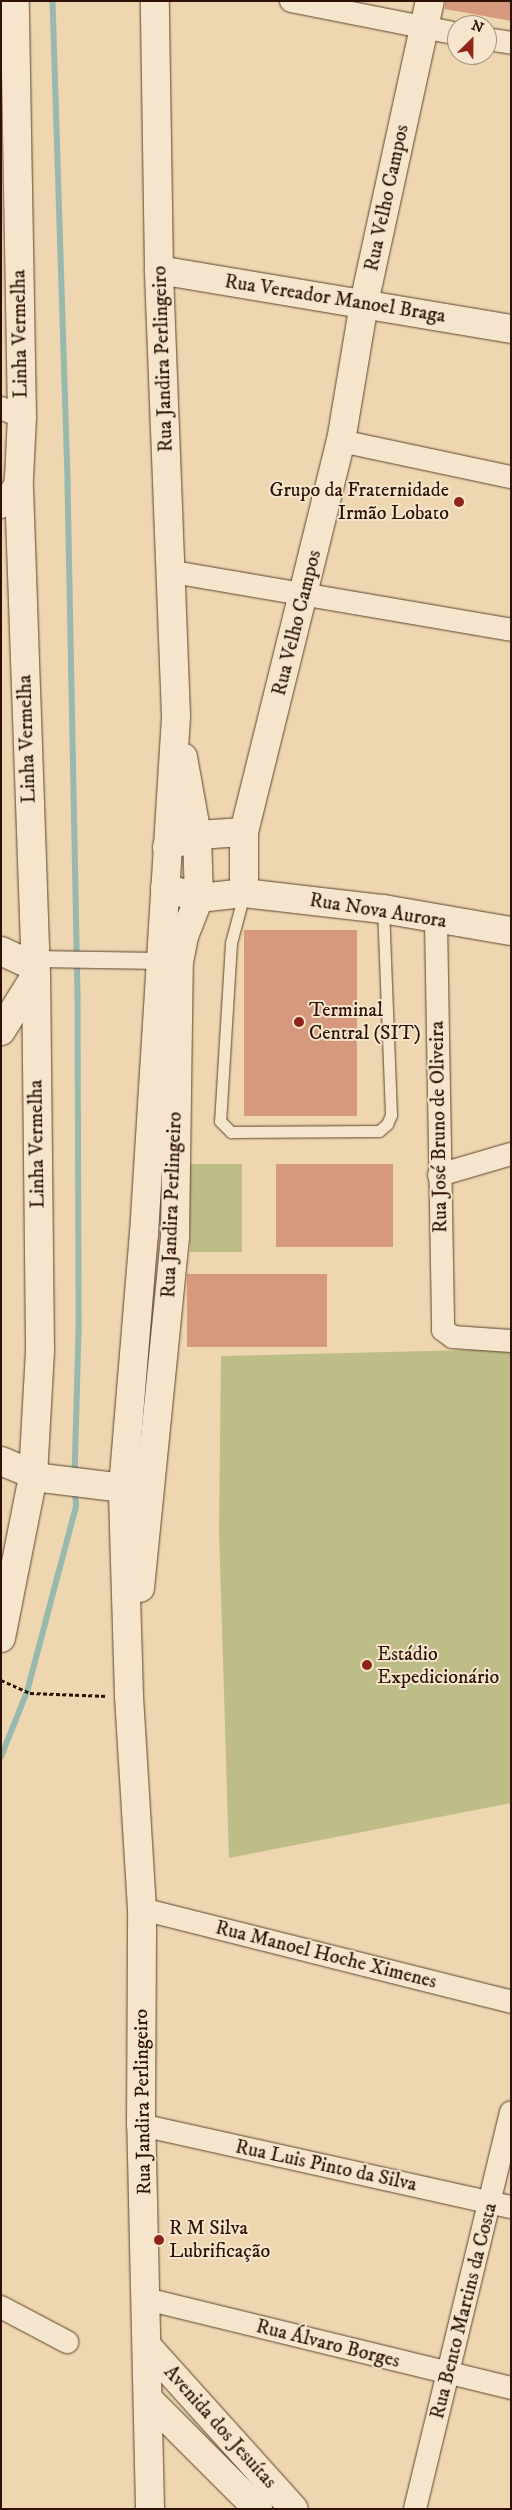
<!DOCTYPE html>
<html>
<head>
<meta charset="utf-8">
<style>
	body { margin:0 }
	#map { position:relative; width:512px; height:2510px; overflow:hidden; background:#eed7b0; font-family:"IM FELL DW Pica",serif }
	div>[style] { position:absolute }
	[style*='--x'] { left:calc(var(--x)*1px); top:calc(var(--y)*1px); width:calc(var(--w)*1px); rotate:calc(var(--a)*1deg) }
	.green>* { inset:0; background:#bebd87; transform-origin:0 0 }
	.stream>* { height:5.5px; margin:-2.75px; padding:0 2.75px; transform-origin:2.75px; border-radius:2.75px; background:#99b9af }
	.building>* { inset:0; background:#d7997d; transform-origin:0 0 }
	.path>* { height:3px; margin-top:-1.5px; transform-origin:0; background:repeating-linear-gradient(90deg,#2e1004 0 4px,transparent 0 6.5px) }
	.roads { filter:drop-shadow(0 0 1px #5e422f) drop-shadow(0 0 1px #5e422f) }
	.service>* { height:11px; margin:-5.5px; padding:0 5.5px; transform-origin:5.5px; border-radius:5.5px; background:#f4e5cc }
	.pedestrian>* { height:16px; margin:-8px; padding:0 8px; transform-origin:8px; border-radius:8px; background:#f4e5cc }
	.minor>* { height:22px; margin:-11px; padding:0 11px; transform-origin:11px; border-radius:11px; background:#f4e5cc }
	.tertiary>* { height:28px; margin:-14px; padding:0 14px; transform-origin:14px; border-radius:14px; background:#f4e5cc }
	.secondary>* { height:28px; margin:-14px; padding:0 14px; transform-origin:14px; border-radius:14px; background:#f4e5cc }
	.dots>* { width:14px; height:14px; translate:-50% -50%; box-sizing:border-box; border:2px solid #f4e5cc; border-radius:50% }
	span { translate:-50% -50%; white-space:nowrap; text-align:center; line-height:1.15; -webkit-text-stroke:4px #f4e5cc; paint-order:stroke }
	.street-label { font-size:20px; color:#2e1004 }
	.poi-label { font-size:20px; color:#2e1004 }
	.right { translate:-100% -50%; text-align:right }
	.left { translate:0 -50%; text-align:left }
	.frame { position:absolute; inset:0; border:2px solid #2e1004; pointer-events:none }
	.north { position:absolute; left:447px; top:15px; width:50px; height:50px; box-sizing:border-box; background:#f4e5cc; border:1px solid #a5907c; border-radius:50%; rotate:23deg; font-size:14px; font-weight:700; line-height:20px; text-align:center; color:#2e1004 }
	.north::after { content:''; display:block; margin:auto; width:18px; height:22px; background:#8f2418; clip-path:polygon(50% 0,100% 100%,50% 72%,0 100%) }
</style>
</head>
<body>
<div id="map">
	<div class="green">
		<i style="left:190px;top:1164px;width:52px;height:88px"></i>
		<i style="clip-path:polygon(511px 1349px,511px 1803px,229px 1858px,219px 1531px,221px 1356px)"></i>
	</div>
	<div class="stream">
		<i style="--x:53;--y:1;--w:483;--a:88.2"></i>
		<i style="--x:68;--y:484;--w:513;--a:88.88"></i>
		<i style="--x:78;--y:997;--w:336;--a:89.8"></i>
		<i style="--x:79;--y:1333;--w:141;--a:91.6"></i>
		<i style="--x:1;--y:1757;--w:70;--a:-68.2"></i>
		<i style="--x:27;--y:1692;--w:192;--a:-75.2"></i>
		<i style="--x:76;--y:1506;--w:16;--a:-94"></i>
	</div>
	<div class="building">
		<i style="clip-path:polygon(445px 1px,511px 1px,511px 21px,445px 9px)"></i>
		<i style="left:244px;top:930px;width:113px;height:186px"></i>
		<i style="left:276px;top:1164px;width:117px;height:83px"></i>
		<i style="left:327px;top:1274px;width:73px;height:140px;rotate:90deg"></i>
	</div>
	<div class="path">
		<i style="--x:1;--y:1680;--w:32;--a:24"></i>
		<i style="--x:30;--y:1693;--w:78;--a:2.2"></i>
	</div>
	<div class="roads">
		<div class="service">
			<i style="--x:244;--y:894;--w:51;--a:104.9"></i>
			<i style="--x:231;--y:943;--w:178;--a:93.5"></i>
			<i style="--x:220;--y:1121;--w:16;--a:45"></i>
			<i style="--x:231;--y:1132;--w:148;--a:-0.4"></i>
			<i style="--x:379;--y:1131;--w:11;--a:-41"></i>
			<i style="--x:387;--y:1124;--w:10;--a:-66"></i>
			<i style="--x:391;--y:1115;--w:206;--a:-92.2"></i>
		</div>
		<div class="pedestrian">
			<i style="--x:35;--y:959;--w:125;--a:0.9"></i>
		</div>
		<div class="minor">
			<i style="--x:291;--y:1;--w:169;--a:11.2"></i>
			<i style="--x:487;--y:39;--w:24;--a:9"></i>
			<i style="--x:1;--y:408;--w:23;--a:23"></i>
			<i style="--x:341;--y:441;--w:174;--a:12"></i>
			<i style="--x:1;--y:507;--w:34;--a:-58"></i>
			<i style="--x:173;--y:572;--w:343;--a:9.7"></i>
			<i style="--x:436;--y:920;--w:410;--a:89"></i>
			<i style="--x:443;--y:1330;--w:12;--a:35"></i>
			<i style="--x:453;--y:1337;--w:58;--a:3.9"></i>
			<i style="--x:439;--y:1175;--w:75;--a:-16.3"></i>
			<i style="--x:142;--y:1909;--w:381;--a:14.1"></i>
			<i style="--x:141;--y:2125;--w:379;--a:12.5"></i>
			<i style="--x:146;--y:2299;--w:376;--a:13.7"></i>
			<i style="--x:1;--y:2307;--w:75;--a:27.9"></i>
			<i style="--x:415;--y:2509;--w:408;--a:-76.4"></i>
		</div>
		<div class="tertiary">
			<i style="--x:167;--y:847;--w:32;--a:-22"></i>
			<i style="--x:197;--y:835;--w:47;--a:-3.7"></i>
			<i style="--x:165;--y:888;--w:35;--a:16"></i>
			<i style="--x:199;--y:898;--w:45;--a:-6.3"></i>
			<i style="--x:244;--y:893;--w:140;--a:6.6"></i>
			<i style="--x:383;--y:909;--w:130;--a:9.8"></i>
			<i style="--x:244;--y:893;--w:61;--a:-90"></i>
			<i style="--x:244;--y:832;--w:403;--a:-76.1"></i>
			<i style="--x:341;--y:441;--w:140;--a:-80.5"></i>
			<i style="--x:364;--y:303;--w:309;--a:-77.7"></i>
			<i style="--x:147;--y:2346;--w:219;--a:48"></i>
			<i style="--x:148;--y:2399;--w:156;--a:45"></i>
		</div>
		<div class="secondary">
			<i style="--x:159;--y:270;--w:357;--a:9.5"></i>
			<i style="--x:1;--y:951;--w:38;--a:25"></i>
			<i style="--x:1;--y:1031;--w:66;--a:-58"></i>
			<i style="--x:1;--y:1461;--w:44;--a:22.5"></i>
			<i style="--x:42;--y:1478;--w:82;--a:7"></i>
			<i style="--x:123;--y:1488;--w:18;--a:-6"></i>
			<i style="--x:140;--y:1588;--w:353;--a:-84.3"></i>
			<i style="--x:175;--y:1237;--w:275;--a:-89.2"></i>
			<i style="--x:179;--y:962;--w:26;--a:-79"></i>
			<i style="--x:184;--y:936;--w:41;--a:-68.5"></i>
			<i style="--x:199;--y:898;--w:63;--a:-91.8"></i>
			<i style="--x:197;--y:835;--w:79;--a:-100.2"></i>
			<i style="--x:1;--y:1638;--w:165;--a:-78.8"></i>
			<i style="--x:33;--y:1476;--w:127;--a:-86.8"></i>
			<i style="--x:40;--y:1349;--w:374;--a:-90.6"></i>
			<i style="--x:36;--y:975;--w:497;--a:-92"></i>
			<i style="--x:19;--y:478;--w:61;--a:-87.2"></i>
			<i style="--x:22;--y:417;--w:416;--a:-91"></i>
			<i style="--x:150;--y:2509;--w:384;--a:-91.3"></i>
			<i style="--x:141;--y:2125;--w:216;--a:-89.7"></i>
			<i style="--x:142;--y:1909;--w:213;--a:-93.5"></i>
			<i style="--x:129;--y:1696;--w:208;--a:-91.7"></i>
			<i style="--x:123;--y:1488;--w:255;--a:-85.3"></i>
			<i style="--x:144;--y:1234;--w:519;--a:-86.46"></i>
			<i style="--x:176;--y:716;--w:446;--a:-92.2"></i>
			<i style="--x:159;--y:270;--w:269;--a:-90.9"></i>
		</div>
	</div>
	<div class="dots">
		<i style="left:459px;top:502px;background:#8f2418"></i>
		<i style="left:299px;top:1022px;background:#8f2418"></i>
		<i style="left:367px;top:1665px;background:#8f2418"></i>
		<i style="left:159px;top:2240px;background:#8f2418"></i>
	</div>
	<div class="street-label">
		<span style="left:387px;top:198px;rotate:-78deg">Rua Velho Campos</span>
		<span style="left:335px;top:299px;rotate:9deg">Rua Vereador Manoel Braga</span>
		<span style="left:20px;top:334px;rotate:-91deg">Linha Vermelha</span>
		<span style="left:163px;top:359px;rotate:-92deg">Rua Jandira Perlingeiro</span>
		<span style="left:297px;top:623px;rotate:-76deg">Rua Velho Campos</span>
		<span style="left:27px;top:739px;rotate:-92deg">Linha Vermelha</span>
		<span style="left:378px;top:911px;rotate:9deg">Rua Nova Aurora</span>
		<span style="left:439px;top:1127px;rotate:-91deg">Rua José Bruno de Oliveira</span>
		<span style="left:37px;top:1144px;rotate:-91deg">Linha Vermelha</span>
		<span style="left:172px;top:1205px;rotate:-88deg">Rua Jandira Perlingeiro</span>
		<span style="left:326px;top:1955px;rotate:14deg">Rua Manoel Hoche Ximenes</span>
		<span style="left:143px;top:2102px;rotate:-91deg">Rua Jandira Perlingeiro</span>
		<span style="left:326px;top:2166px;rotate:12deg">Rua Luis Pinto da Silva</span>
		<span style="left:464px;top:2311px;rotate:-76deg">Rua Bento Martins da Costa</span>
		<span style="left:328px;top:2344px;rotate:14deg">Rua Álvaro Borges</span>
		<span style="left:220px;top:2427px;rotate:48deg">Avenida dos Jesuítas</span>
	</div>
	<div class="poi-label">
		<span class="right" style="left:449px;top:502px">Grupo da Fraternidade<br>Irmão Lobato</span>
		<span class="left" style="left:309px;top:1022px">Terminal<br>Central (SIT)</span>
		<span class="left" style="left:377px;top:1666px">Estádio<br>Expedicionário</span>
		<span class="left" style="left:169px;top:2240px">R M Silva<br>Lubrificação</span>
	</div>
	<div class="frame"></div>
	<div class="north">N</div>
</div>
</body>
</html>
